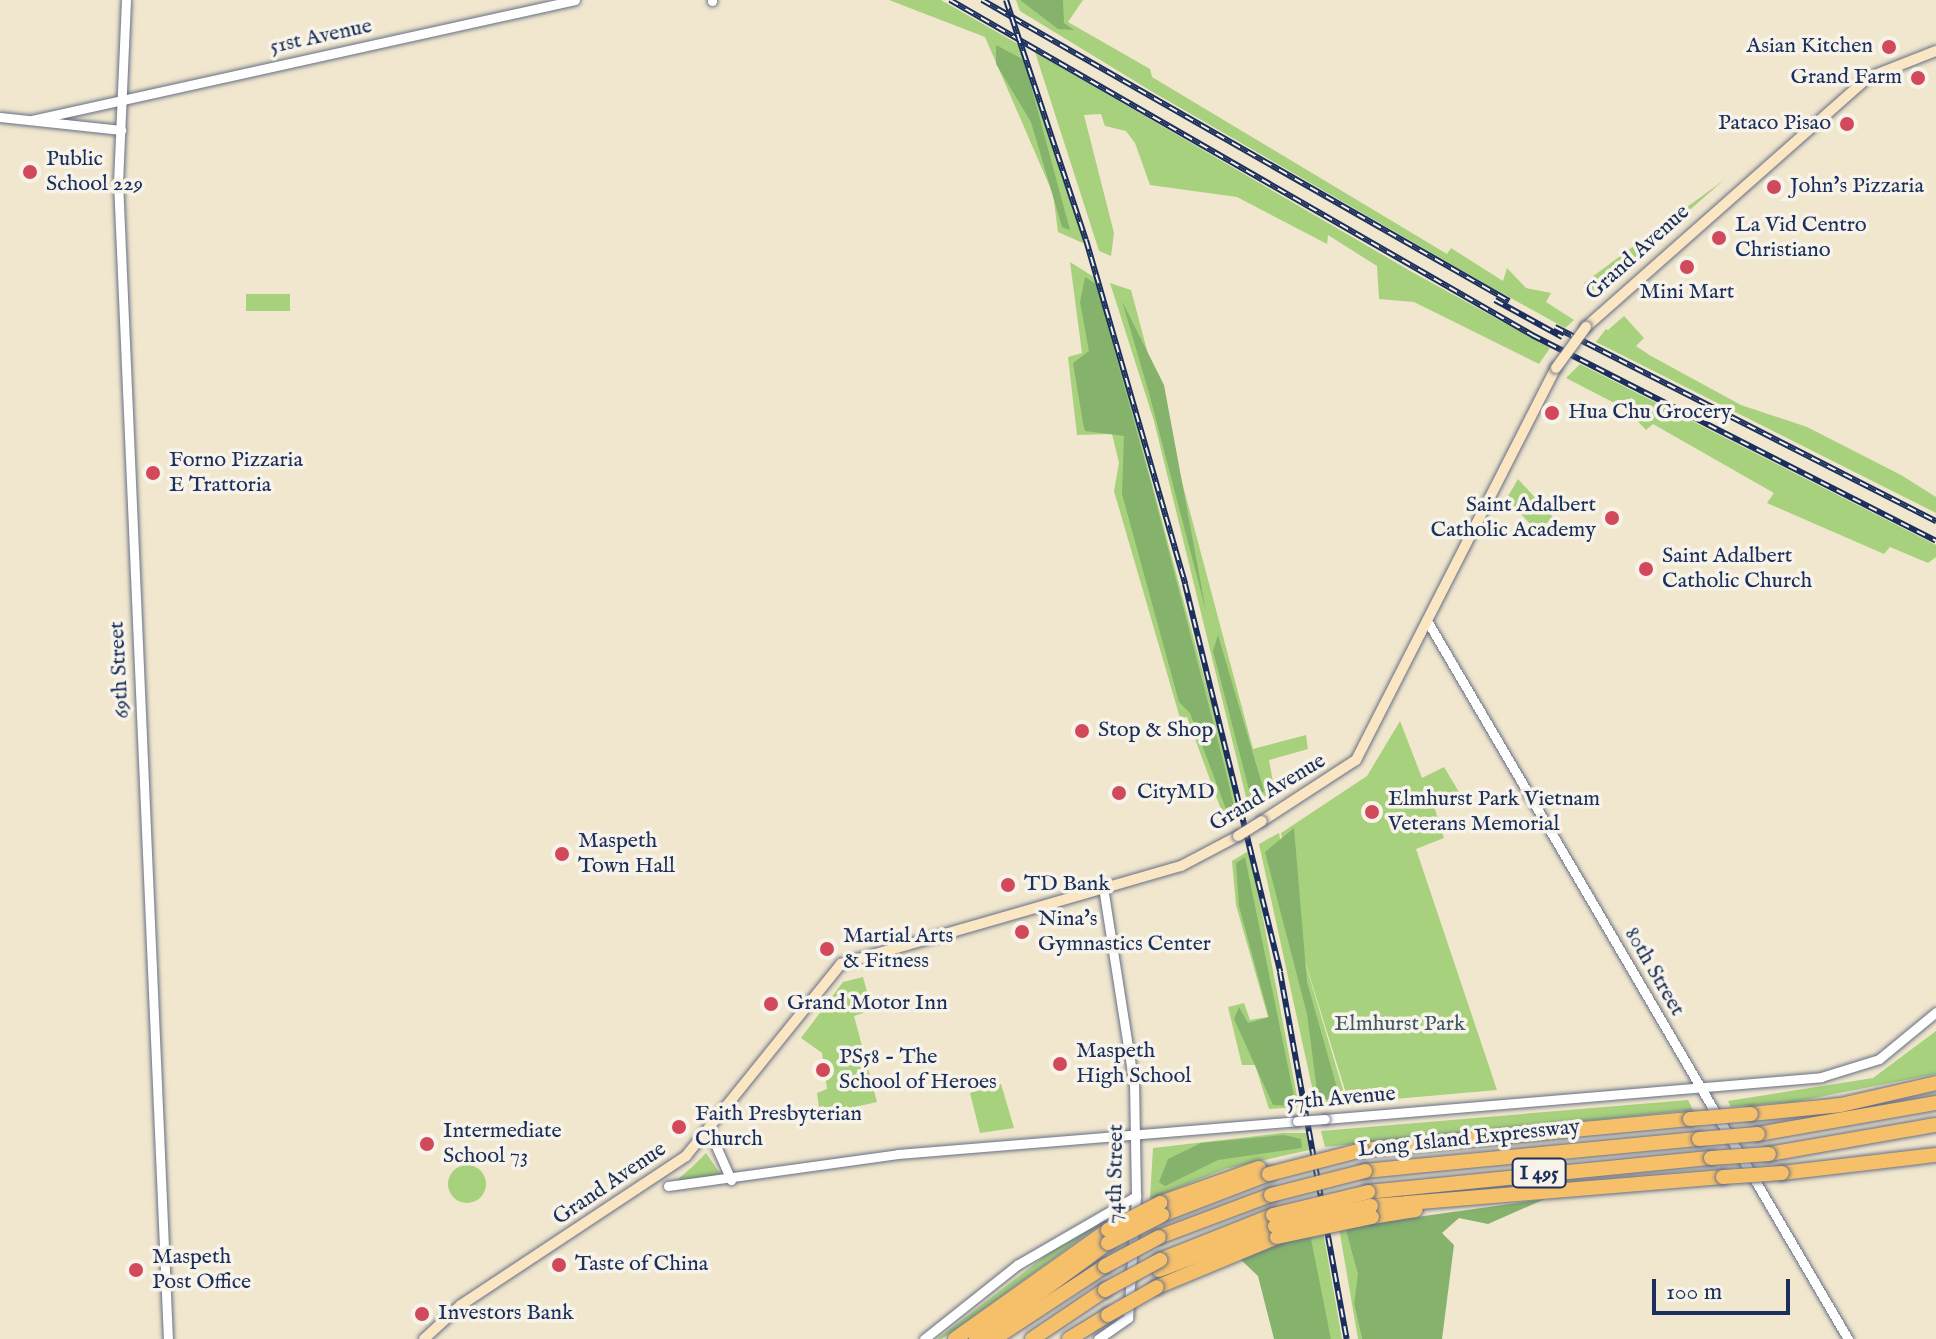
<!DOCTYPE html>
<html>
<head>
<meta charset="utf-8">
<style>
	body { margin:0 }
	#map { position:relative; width:1936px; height:1339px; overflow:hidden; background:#f1e7ce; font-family:"IM FELL English",serif }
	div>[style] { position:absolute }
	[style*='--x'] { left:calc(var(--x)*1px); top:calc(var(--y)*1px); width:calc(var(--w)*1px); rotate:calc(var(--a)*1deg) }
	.green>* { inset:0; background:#a7d17c; transform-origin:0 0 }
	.round { border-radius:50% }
	.forest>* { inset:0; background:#85b36c }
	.roads { filter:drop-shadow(0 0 2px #666f85) drop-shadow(0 0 2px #666f85) }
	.tertiary>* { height:9px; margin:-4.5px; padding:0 4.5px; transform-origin:4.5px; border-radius:4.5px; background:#fff }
	.secondary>* { height:10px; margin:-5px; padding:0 5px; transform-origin:5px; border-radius:5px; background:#fbe6c4 }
	.motorway>* { height:14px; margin:-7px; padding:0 7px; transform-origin:7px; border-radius:7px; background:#f6c06b }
	.rail>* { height:6px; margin-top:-3px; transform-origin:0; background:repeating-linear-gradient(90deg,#f7f3e8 0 9px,#1b2f5e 0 18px); box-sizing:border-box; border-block:2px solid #1b2f5e }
	.bridges { filter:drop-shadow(0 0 2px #666f85) drop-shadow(0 0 2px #666f85) }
	.tertiary-bridge>* { height:9px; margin:-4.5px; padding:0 4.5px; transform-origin:4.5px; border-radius:4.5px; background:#fff }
	.secondary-bridge>* { height:10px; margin:-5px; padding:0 5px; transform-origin:5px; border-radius:5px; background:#fbe6c4 }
	.motorway-bridge>* { height:14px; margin:-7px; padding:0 7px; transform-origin:7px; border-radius:7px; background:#f6c06b }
	.dots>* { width:22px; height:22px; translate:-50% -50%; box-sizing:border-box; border:4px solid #f7f3e8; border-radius:50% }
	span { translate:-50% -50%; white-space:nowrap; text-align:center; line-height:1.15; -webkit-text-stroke:7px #f7f3e8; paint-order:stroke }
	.shield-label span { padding:2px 6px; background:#f7f3e8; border:2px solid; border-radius:6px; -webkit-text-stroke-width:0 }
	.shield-label { font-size:20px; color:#1b2f5e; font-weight:700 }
	.street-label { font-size:22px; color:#1b2f5e }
	.poi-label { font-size:22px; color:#1b2f5e }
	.right { translate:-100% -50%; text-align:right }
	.left { translate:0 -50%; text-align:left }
	.park-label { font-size:22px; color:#3e5866 }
	.scale { position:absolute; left:1652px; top:1279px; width:138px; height:36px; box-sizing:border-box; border:4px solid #1b2f5e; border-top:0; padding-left:10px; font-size:24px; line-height:28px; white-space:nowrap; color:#1b2f5e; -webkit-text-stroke:6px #f7f3e8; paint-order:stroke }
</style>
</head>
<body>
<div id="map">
	<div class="green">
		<i style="clip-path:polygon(889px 0,941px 0,1018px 44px,1085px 244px,1058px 232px,1053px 194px,985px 37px)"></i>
		<i style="clip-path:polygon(1016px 0,1083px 0,1068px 22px,1150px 69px,1152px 77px,1447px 254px,1451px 248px,1503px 281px,1507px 268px,1526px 288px,1551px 293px,1546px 302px,1574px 320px,1565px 328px,1489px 286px,1151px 91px,1020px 11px)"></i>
		<i style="clip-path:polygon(1035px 52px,1412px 272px,1550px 348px,1539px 364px,1414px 302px,1379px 299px,1377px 266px,1328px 235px,1327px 244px,1237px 197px,1150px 185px,1135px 143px,1126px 131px,1105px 126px,1101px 114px,1084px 115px,1114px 233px,1111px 256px,1099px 251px)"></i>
		<i style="clip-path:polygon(1724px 180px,1593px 294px,1584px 283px,1631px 248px)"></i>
		<i style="clip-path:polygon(1070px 262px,1097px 279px,1241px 814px,1226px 823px,1187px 717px,1180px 718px,1114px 491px,1119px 463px,1112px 434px,1077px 435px,1068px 357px,1082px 353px)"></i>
		<i style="clip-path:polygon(1110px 283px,1131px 290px,1253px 749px,1306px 735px,1308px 749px,1269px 760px,1275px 793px,1249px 809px,1154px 421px)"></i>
		<i style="left:290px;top:294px;width:17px;height:44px;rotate:90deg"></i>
		<i style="clip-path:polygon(1624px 316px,1644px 338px,1636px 346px,1651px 356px,1741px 405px,1807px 427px,1901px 475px,1936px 497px,1936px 513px,1596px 342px,1606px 329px,1629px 343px,1608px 330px)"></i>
		<i style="clip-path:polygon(1580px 364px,1936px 545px,1936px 557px,1928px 563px,1890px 547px,1884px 554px,1767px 503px,1774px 493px,1653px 424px,1646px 430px,1626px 409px,1566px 378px)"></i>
		<i style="clip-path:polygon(1518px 479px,1553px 517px,1537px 532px,1507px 498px)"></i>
		<i style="clip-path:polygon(1400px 721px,1422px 778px,1444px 767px,1459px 792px,1434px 806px,1444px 838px,1416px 849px,1497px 1090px,1349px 1103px,1296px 932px,1347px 1103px,1316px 1105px,1259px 844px,1279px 833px,1289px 887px,1281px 833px,1367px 776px)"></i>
		<i style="clip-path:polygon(1250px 850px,1299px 1107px,1269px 1109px,1255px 1065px,1242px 1065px,1228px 1007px,1244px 1003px,1250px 1020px,1268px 1017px,1236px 905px,1232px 861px)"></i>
		<i style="clip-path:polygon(863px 977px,872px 1010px,854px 1016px,877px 1102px,820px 1115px,817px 1093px,827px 1089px,822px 1053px,801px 1038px,843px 982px)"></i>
		<i style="clip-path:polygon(1936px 1031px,1936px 1074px,1794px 1102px,1731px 1107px,1728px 1101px,1873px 1078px)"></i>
		<i style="clip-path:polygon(1001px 1084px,1014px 1128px,980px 1133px,970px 1093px)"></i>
		<i style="clip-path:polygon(1688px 1100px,1693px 1110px,1325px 1147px,1321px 1131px)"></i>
		<i style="clip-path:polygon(1282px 1133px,1307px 1133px,1309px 1150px,1225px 1169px,1150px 1199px,1153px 1148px)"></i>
		<i style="clip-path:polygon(706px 1153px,721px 1175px,676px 1181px,692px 1167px)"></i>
		<i class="round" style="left:448px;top:1165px;width:38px;height:38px"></i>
		<i style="clip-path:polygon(1116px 1213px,942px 1339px,937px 1339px,1062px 1243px)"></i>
		<i style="clip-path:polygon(1345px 1227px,1359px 1274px,1354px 1304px,1362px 1339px,1358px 1339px,1339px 1228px)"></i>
		<i style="clip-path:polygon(1323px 1231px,1342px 1339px,1331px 1339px,1311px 1247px,1310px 1234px)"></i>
	</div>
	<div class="forest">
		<i style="clip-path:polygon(1020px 0,1063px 0,1064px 23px,1074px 30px,1058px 29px)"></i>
		<i style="clip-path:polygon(996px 45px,1024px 60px,1070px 230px,1062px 227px,1031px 122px,996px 64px)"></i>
		<i style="clip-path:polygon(1085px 277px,1096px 284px,1151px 483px,1225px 768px,1235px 811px,1229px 817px,1190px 713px,1179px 702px,1122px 494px,1124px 436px,1085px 431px,1083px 423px,1073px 363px,1089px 351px,1080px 302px)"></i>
		<i style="clip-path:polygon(1122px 301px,1164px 385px,1206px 611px,1149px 393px)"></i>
		<i style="clip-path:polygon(1218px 635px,1264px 791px,1253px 805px,1213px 651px)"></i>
		<i style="clip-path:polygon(1294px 828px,1307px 982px,1341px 1102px,1318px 1098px,1307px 1014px,1265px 852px)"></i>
		<i style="clip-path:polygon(1245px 857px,1294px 1096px,1293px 1106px,1273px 1105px,1234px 1019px,1239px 1007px,1248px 1023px,1269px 1017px,1239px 906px,1236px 863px)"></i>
		<i style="clip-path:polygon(1284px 1135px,1301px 1139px,1302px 1148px,1218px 1160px,1165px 1186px,1159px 1182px,1168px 1159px,1201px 1143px)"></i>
		<i style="clip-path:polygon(1545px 1199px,1488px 1224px,1459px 1218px,1442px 1233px,1454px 1245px,1442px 1339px,1362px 1339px,1354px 1304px,1358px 1274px,1345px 1227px)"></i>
		<i style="clip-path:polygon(1310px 1234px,1331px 1339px,1274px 1339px,1258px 1276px,1239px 1258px)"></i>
	</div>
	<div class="roads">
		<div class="tertiary">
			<i style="--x:126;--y:0;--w:181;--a:92.5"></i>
			<i style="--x:118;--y:181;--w:1159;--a:87.53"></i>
			<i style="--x:712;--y:0;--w:1;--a:90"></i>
			<i style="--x:0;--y:117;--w:122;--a:6.1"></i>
			<i style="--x:32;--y:120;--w:556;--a:-12.46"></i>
			<i style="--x:1429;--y:624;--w:829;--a:59.63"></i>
			<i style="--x:1325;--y:1119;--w:498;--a:-4.8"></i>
			<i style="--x:1821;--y:1077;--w:61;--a:-17.2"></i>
			<i style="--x:1879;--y:1059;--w:74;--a:-39.5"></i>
			<i style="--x:708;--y:1128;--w:57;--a:66.1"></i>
			<i style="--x:668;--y:1186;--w:232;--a:-7.9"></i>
			<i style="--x:898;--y:1154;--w:400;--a:-4.7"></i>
			<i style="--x:924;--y:1339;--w:119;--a:-38.5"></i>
			<i style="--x:1017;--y:1265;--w:138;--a:-30.1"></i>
			<i style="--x:1098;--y:1339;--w:37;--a:-35"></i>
			<i style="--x:1128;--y:1318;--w:122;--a:-86.2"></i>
			<i style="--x:1136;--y:1196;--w:111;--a:-91"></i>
			<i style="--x:1134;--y:1085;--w:199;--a:-98.9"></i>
		</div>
		<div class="secondary">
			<i style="--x:1586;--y:327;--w:375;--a:-41.5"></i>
			<i style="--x:1867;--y:78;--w:74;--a:-21.4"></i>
			<i style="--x:1262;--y:821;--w:112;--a:-33"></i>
			<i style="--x:1356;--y:760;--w:440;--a:-63"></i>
			<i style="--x:424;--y:1339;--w:50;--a:-42.6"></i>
			<i style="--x:461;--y:1305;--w:270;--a:-33.5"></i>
			<i style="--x:686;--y:1156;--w:247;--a:-51.1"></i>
			<i style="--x:841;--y:964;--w:354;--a:-16.1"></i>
			<i style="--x:1181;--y:866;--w:64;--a:-27.8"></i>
		</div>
		<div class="motorway">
			<i style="--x:1751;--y:1114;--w:90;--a:-5.7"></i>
			<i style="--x:1841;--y:1105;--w:98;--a:-13"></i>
			<i style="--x:1758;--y:1134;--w:181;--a:-9.9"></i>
			<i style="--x:1362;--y:1150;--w:329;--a:-5.4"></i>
			<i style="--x:1769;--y:1154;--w:169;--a:-9.9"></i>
			<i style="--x:1365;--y:1171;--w:336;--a:-5.5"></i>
			<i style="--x:1782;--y:1173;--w:155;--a:-6.7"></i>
			<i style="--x:1368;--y:1192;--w:345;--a:-5.7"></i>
			<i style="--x:1160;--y:1203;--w:105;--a:-19.5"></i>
			<i style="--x:1371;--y:1206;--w:353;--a:-4.7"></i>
			<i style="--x:1162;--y:1215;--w:115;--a:-21"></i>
			<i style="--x:1372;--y:1217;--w:44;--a:-9.2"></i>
			<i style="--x:1159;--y:1237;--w:120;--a:-20.6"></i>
			<i style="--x:1160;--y:1260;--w:122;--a:-21.7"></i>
			<i style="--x:1159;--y:1270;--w:124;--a:-20.8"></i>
			<i style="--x:1157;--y:1287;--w:130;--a:-22.6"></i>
			<i style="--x:955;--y:1339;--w:188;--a:-35.5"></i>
			<i style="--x:976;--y:1339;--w:163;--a:-36"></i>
			<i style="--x:994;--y:1339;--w:133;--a:-33.3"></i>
			<i style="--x:1032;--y:1339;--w:88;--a:-33.9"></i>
			<i style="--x:1069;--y:1339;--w:46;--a:-31.6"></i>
		</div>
	</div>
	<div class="rail">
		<i style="--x:950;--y:0;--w:672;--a:29.92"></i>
		<i style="--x:1532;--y:335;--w:453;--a:27"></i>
		<i style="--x:982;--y:0;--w:607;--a:29.73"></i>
		<i style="--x:1006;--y:0;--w:253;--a:71.6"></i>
		<i style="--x:1086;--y:240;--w:358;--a:73.9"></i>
		<i style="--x:1185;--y:584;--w:399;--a:76.2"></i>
		<i style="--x:1280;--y:972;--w:373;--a:79.7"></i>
		<i style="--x:1495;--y:300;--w:77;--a:28.9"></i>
		<i style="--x:1555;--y:327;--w:428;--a:27"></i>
	</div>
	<div class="bridges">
		<div class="tertiary-bridge">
			<i style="--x:1297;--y:1121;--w:28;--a:-4"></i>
		</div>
		<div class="secondary-bridge">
			<i style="--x:1556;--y:368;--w:51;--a:-53.8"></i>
			<i style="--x:1238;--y:836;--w:28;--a:-32"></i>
		</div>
		<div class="motorway-bridge">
			<i style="--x:1690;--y:1119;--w:61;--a:-4.7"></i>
			<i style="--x:1699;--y:1139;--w:59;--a:-4.8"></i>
			<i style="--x:1711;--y:1158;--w:58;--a:-3.9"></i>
			<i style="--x:1269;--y:1174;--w:96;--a:-14.5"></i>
			<i style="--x:1723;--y:1177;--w:59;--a:-3.9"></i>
			<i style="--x:1271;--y:1195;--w:97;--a:-14.3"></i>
			<i style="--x:1273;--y:1215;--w:98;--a:-13.6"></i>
			<i style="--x:1275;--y:1226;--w:98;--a:-11.8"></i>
			<i style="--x:1108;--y:1230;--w:59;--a:-27.4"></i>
			<i style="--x:1277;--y:1237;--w:97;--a:-11.9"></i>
			<i style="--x:1108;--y:1243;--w:61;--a:-27.4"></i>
			<i style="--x:1105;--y:1266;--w:61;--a:-28.2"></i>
			<i style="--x:1105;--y:1290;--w:63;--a:-28.6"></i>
			<i style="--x:1108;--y:1315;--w:56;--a:-29.7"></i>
		</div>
	</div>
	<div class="dots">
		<i style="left:1889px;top:47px;background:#d1495b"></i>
		<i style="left:1918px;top:78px;background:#d1495b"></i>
		<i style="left:1847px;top:124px;background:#d1495b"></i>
		<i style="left:30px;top:172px;background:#d1495b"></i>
		<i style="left:1774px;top:187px;background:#d1495b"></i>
		<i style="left:1719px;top:238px;background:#d1495b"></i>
		<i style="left:1687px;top:267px;background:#d1495b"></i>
		<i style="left:1552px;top:413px;background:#d1495b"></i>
		<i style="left:153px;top:473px;background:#d1495b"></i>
		<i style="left:1612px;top:518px;background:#d1495b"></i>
		<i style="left:1646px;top:569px;background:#d1495b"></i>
		<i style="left:1082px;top:731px;background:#d1495b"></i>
		<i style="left:1119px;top:793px;background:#d1495b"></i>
		<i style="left:1372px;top:812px;background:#d1495b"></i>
		<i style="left:562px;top:854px;background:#d1495b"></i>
		<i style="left:1008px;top:885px;background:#d1495b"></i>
		<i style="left:1022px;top:932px;background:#d1495b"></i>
		<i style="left:827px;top:949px;background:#d1495b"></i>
		<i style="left:771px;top:1004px;background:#d1495b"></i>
		<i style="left:1060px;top:1064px;background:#d1495b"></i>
		<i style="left:823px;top:1070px;background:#d1495b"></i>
		<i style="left:679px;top:1127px;background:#d1495b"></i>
		<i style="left:427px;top:1144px;background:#d1495b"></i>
		<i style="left:559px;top:1265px;background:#d1495b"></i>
		<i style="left:136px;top:1270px;background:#d1495b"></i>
		<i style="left:422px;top:1314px;background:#d1495b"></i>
	</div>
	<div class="shield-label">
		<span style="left:1539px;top:1173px">I 495</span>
	</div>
	<div class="street-label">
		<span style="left:321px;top:37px;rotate:-12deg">51st Avenue</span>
		<span style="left:1638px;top:253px;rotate:-42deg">Grand Avenue</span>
		<span style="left:120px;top:670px;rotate:-93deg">69th Street</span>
		<span style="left:1268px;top:793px;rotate:-31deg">Grand Avenue</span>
		<span style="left:1654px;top:972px;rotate:60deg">80th Street</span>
		<span style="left:1341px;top:1099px;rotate:-5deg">57th Avenue</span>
		<span style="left:1469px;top:1139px;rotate:-6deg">Long Island Expressway</span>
		<span style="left:1116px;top:1174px;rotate:-89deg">74th Street</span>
		<span style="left:610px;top:1184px;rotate:-34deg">Grand Avenue</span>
	</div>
	<div class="poi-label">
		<span class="right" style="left:1873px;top:47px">Asian Kitchen</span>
		<span class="right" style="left:1902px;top:78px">Grand Farm</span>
		<span class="right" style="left:1831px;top:124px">Pataco Pisao</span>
		<span class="left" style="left:46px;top:172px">Public<br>School 229</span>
		<span class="left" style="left:1790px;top:187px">John's Pizzaria</span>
		<span class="left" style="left:1735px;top:238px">La Vid Centro<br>Christiano</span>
		<span style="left:1687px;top:293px">Mini Mart</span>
		<span class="left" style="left:1568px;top:413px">Hua Chu Grocery</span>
		<span class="left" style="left:169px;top:473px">Forno Pizzaria<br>E Trattoria</span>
		<span class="right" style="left:1596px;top:518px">Saint Adalbert<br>Catholic Academy</span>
		<span class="left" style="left:1662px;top:569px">Saint Adalbert<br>Catholic Church</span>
		<span class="left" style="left:1098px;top:731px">Stop &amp; Shop</span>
		<span class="left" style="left:1137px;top:793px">CityMD</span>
		<span class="left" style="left:1388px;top:812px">Elmhurst Park Vietnam<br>Veterans Memorial</span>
		<span class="left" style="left:578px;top:854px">Maspeth<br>Town Hall</span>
		<span class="left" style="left:1024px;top:885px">TD Bank</span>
		<span class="left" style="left:1038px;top:932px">Nina's<br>Gymnastics Center</span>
		<span class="left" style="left:843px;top:949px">Martial Arts<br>&amp; Fitness</span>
		<span class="left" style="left:787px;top:1004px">Grand Motor Inn</span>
		<span class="left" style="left:1076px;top:1064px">Maspeth<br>High School</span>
		<span class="left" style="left:839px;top:1070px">PS58 - The<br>School of Heroes</span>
		<span class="left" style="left:695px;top:1127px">Faith Presbyterian<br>Church</span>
		<span class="left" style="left:443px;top:1144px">Intermediate<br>School 73</span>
		<span class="left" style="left:152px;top:1270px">Maspeth<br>Post Office</span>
		<span class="left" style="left:575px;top:1265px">Taste of China</span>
		<span class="left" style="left:438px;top:1314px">Investors Bank</span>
	</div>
	<div class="park-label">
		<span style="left:1400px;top:1025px">Elmhurst Park</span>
	</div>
	<div class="scale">100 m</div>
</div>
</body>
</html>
